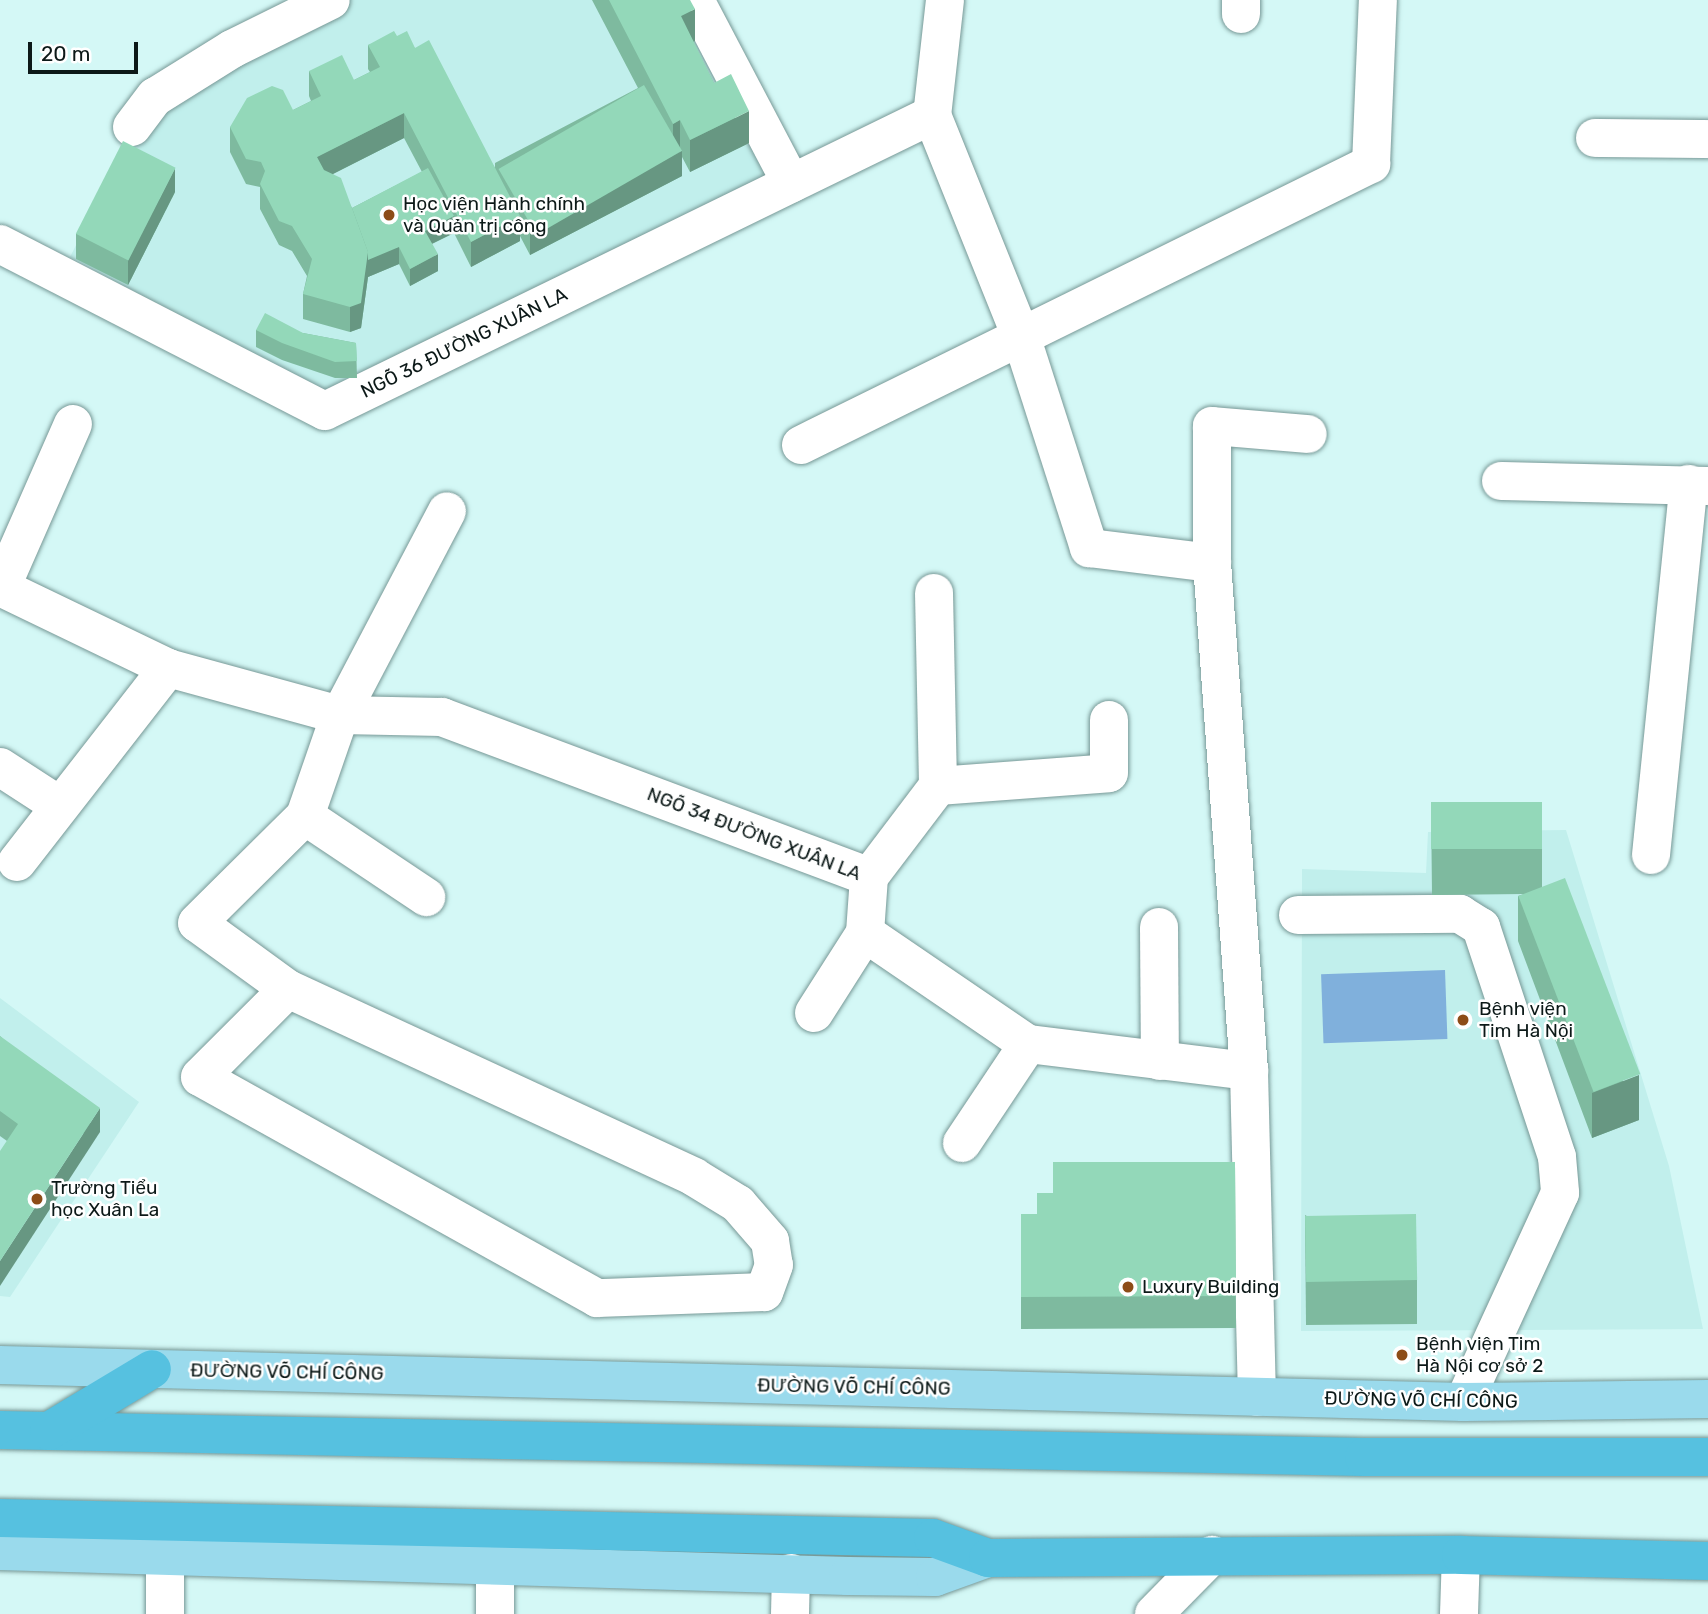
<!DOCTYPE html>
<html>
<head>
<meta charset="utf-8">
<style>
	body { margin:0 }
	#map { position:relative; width:1708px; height:1614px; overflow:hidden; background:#d4f8f6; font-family:Rubik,sans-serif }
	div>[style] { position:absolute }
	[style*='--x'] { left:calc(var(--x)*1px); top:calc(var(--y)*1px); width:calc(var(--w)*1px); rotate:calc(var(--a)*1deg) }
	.built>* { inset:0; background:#c1efec }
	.water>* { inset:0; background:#80b0dc; transform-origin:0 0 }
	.roads { filter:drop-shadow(0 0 2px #779896) drop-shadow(0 0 2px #779896) }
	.minor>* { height:38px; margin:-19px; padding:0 19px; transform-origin:19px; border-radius:19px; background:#fff }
	.major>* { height:38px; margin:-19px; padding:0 19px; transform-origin:19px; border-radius:19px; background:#9adaec }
	.highway>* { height:38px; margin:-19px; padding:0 19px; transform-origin:19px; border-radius:19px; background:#56c1e0 }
	.wall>* { inset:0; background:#7eba9f }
	.shaded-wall>* { inset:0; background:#679782 }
	.building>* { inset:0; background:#93d8b9; transform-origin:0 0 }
	.dots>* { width:19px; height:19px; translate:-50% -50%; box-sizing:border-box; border:4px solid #fff; border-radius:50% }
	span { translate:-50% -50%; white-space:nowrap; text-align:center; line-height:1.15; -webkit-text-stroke:5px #fff; paint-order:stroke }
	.poi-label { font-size:19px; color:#0c1918 }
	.left { translate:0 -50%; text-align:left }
	.street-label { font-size:19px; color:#0c1918 }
	.scale { position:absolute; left:28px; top:42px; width:110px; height:32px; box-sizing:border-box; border:4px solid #0c1918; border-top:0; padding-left:9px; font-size:21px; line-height:24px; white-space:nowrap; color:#0c1918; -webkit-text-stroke:5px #fff; paint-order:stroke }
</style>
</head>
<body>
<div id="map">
	<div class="built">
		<i style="clip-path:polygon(347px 0,683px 0,770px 173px,329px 395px,70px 257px,134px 131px)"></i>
		<i style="clip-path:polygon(1566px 830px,1669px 1166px,1703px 1329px,1301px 1331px,1302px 869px,1426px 873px,1428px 832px)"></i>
		<i style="clip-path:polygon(0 998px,139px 1102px,10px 1297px,0 1296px)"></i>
	</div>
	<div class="water">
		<i style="left:1445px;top:970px;width:69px;height:124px;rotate:88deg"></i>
	</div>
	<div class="roads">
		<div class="minor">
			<i style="--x:695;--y:0;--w:207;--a:62.3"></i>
			<i style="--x:945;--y:0;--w:116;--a:96.4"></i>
			<i style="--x:932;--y:115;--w:238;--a:68.1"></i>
			<i style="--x:1021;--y:336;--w:223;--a:72.2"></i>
			<i style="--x:1089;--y:548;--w:124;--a:7"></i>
			<i style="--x:1212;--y:563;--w:509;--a:85.83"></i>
			<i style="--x:1241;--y:14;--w:14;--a:-90"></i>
			<i style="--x:132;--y:127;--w:38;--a:-53"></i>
			<i style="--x:155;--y:97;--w:91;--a:-31.9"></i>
			<i style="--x:232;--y:49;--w:110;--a:-26.3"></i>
			<i style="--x:1595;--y:138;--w:113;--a:0.5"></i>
			<i style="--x:0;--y:244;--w:365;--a:27.2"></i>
			<i style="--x:325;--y:411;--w:675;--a:-26"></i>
			<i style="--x:801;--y:445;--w:636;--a:-26.24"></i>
			<i style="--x:1371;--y:164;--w:164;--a:-87.6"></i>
			<i style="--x:1501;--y:481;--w:207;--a:1.4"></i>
			<i style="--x:1212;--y:563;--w:137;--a:-90"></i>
			<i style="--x:1212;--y:426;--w:96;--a:4.8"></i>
			<i style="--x:0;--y:587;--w:187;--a:25.7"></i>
			<i style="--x:168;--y:668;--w:178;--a:15.3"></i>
			<i style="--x:340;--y:715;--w:102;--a:1.1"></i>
			<i style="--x:442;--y:717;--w:456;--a:20.5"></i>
			<i style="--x:869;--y:877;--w:56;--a:94.1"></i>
			<i style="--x:865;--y:933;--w:197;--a:34.3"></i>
			<i style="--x:1028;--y:1044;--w:223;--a:7"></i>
			<i style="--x:1249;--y:1071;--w:326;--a:88.6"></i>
			<i style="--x:1;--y:588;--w:179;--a:-66.3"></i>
			<i style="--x:934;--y:593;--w:193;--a:88.8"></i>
			<i style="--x:0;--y:767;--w:68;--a:33"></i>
			<i style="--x:305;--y:816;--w:146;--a:33.8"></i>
			<i style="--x:1651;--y:855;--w:373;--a:-84.2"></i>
			<i style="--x:17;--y:862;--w:246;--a:-52.1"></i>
			<i style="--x:869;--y:877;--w:114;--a:-52.8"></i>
			<i style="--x:938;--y:786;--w:171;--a:-4.3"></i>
			<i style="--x:1109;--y:773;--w:53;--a:-90"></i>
			<i style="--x:1298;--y:915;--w:162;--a:-0.4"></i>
			<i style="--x:1460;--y:914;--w:25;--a:32"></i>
			<i style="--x:1481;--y:927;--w:242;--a:71.7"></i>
			<i style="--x:1557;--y:1157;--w:36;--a:85"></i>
			<i style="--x:1560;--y:1193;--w:230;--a:114.7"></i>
			<i style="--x:1159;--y:927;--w:134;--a:89.6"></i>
			<i style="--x:288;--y:989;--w:447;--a:24.8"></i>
			<i style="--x:694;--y:1177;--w:52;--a:31.5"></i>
			<i style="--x:738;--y:1204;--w:49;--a:49.1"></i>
			<i style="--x:770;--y:1241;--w:24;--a:81"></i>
			<i style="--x:774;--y:1265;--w:29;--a:110"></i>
			<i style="--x:764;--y:1292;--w:167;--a:177.9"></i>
			<i style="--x:597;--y:1298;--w:454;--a:-150.9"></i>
			<i style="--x:200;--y:1077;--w:124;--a:-45"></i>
			<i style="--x:288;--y:989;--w:112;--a:-144"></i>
			<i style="--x:197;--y:923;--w:152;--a:-44.7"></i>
			<i style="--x:305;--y:816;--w:107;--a:-70.9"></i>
			<i style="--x:340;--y:715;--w:230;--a:-62.3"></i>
			<i style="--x:814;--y:1013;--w:95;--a:-57.5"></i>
			<i style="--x:962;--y:1143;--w:119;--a:-56.3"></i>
			<i style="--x:495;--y:1563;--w:51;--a:90"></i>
			<i style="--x:165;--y:1614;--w:58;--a:-90"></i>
			<i style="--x:790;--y:1614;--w:41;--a:-88.6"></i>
			<i style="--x:1154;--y:1614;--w:83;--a:-45.5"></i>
			<i style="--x:1459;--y:1614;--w:59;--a:-88.1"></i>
		</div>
		<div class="major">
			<i style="--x:0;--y:1365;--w:1464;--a:1.45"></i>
			<i style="--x:1464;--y:1402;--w:244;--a:-0.7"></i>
			<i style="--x:0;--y:1551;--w:848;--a:1.69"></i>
			<i style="--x:848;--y:1576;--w:87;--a:0.7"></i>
			<i style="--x:935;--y:1577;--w:56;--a:-19.7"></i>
		</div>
		<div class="highway">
			<i style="--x:0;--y:1430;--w:1364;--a:1.13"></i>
			<i style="--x:1364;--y:1457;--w:344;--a:0"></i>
			<i style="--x:49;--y:1431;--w:120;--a:-31"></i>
			<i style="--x:0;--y:1518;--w:933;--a:1.23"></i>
			<i style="--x:933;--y:1538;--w:59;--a:20"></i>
			<i style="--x:988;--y:1558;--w:473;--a:-0.4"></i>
			<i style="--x:1461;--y:1555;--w:247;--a:1.4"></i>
		</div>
	</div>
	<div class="wall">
		<i style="clip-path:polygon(evenodd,592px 0,690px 0,695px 41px,693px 42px,714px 83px,749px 143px,690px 172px,682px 157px,682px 176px,530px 255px,520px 236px,520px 241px,471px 267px,454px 233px,432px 244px,438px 271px,410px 286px,399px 264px,368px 277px,361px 328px,350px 332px,303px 319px,303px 294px,307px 276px,292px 251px,279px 245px,260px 209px,260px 187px,246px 184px,230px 152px,230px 127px,293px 110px,311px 101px,309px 96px,309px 71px,354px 80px,370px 72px,368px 69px,368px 45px,397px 36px,415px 48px,495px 168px,495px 163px,638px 88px,592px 0,404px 138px,422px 172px,352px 208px,333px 174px,404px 138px)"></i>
		<i style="clip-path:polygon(175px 192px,128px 285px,76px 259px,76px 234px)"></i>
		<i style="clip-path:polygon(256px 330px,303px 333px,356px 343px,357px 378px,335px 378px,282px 360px,256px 347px)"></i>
		<i style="clip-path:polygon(1542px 802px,1542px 887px,1639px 1120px,1592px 1138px,1518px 941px,1518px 896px,1524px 894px,1432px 895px,1431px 803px)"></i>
		<i style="clip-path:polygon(0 1036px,100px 1132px,7px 1141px,0 1136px)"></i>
		<i style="clip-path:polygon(1235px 1162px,1236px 1328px,1021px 1329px,1021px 1214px,1037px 1214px,1053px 1193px)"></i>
		<i style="clip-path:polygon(1305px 1215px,1417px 1280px,1417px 1324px,1306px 1325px)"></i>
	</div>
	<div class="shaded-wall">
		<i style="clip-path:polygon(695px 9px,695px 41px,681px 48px,681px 16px)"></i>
		<i style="clip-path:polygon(749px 111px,749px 143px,690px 172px,690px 140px)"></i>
		<i style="clip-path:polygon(404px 113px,404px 138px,317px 182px,317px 157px)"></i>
		<i style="clip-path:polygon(680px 120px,680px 152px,673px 156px,673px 124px)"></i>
		<i style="clip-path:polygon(682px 151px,682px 176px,530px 255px,530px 231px)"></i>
		<i style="clip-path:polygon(175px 168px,175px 192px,128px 285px,128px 260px)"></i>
		<i style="clip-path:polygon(454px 216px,454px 233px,425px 247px,425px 231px)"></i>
		<i style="clip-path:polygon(520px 216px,520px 241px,471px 267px,471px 242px)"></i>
		<i style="clip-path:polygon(399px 247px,399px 264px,368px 277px,361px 328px,350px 332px,350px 307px,368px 252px)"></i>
		<i style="clip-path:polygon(438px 254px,438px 271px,410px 286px,410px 269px)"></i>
		<i style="clip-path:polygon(1639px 1075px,1639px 1120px,1592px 1138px,1592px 1093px)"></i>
		<i style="clip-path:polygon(100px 1108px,100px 1132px,0 1286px,0 1261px)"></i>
	</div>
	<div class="building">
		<i style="clip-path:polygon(609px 0,690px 0,695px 9px,681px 16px,714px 83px,731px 74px,749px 111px,690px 140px,680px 120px,673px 124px)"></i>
		<i style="clip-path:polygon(394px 31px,397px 36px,407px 31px,415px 48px,429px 40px,520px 216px,471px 242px,404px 113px,317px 157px,324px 170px,341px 178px,368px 252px,361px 303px,350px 307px,303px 294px,312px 259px,292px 226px,279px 221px,260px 184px,265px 171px,261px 162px,246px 159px,230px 127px,247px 98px,272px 86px,283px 90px,293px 110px,321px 96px,309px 71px,342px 55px,354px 80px,380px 67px,368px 45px)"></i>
		<i style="left:644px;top:85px;width:76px;height:168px;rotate:60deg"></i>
		<i style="left:123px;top:141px;width:59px;height:104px;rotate:27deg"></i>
		<i style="clip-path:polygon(428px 168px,454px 216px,425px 231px,438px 254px,410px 269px,399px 247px,368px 260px,368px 252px,352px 208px)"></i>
		<i style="clip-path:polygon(265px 313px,303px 333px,356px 343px,357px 361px,335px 362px,282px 343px,256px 330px)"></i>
		<i style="left:1542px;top:802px;width:47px;height:111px;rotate:90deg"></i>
		<i style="left:1565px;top:878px;width:210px;height:50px;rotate:69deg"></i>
		<i style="clip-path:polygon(0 1036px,100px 1108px,0 1261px,0 1151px,18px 1124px,0 1111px)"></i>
		<i style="clip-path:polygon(1053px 1162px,1235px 1162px,1236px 1296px,1021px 1297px,1021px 1214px,1037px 1214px,1037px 1193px,1053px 1193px)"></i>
		<i style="left:1416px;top:1214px;width:66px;height:111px;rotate:89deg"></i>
	</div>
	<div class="dots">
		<i style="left:389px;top:215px;background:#8d4c17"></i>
		<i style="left:1463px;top:1020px;background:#8d4c17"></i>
		<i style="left:37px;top:1199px;background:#8d4c17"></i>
		<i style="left:1128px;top:1287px;background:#8d4c17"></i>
		<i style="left:1402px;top:1355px;background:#8d4c17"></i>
	</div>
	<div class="poi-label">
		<span class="left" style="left:403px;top:215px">Học viện Hành chính<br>và Quản trị công</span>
		<span class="left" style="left:1479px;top:1020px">Bệnh viện<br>Tim Hà Nội</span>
		<span class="left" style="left:51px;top:1199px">Trường Tiểu<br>học Xuân La</span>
		<span class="left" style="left:1142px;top:1287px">Luxury Building</span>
		<span class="left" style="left:1416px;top:1355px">Bệnh viện Tim<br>Hà Nội cơ sở 2</span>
	</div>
	<div class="street-label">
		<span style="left:464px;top:343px;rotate:-26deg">NGÕ 36 ĐƯỜNG XUÂN LA</span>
		<span style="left:754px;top:834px;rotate:21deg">NGÕ 34 ĐƯỜNG XUÂN LA</span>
		<span style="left:287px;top:1372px;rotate:1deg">ĐƯỜNG VÕ CHÍ CÔNG</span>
		<span style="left:854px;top:1387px;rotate:1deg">ĐƯỜNG VÕ CHÍ CÔNG</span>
		<span style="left:1421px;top:1400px;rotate:1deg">ĐƯỜNG VÕ CHÍ CÔNG</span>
	</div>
	<div class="scale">20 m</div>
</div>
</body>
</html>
